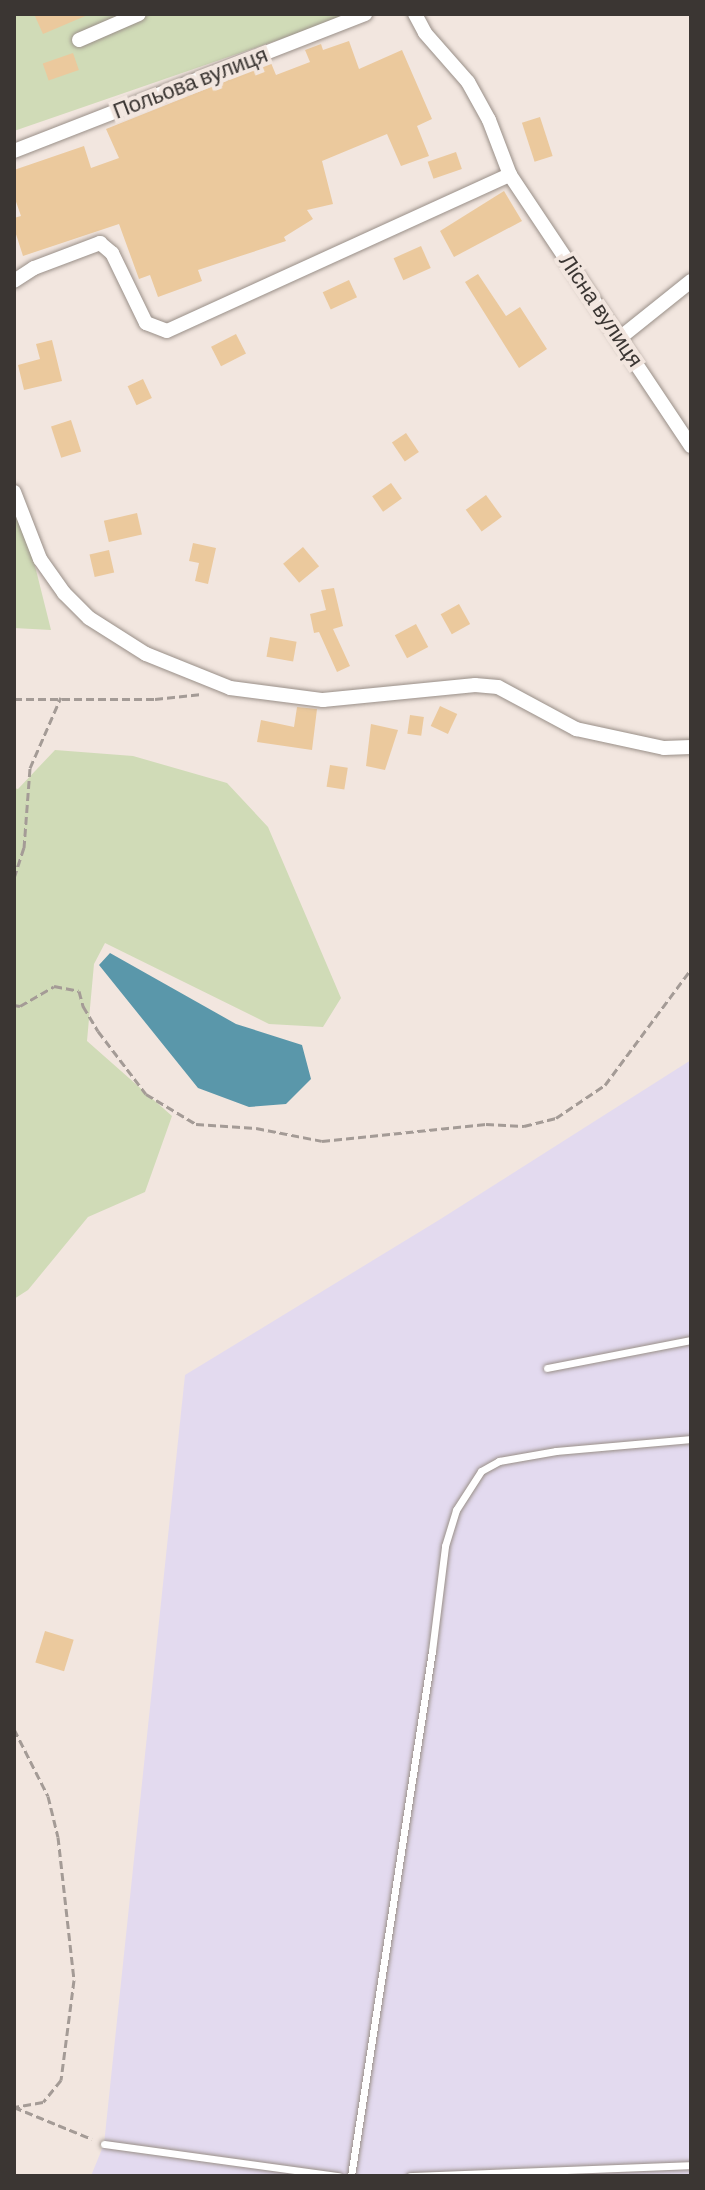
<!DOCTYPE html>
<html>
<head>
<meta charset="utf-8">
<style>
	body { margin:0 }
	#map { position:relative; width:705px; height:2190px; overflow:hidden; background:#f2e6df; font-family:Barlow,sans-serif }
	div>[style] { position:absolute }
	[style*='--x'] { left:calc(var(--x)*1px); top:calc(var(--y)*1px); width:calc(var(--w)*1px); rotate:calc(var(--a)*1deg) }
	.industrial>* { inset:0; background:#e3daef }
	.green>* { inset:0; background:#d0dbb7 }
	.water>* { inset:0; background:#5a97aa }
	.building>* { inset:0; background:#ebc99d; transform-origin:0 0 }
	.path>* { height:3px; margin-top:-1.5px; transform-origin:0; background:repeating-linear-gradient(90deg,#a49b96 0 8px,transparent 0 12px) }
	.roads { filter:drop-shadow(0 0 2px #998f88) drop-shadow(0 0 2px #998f88) }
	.service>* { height:7px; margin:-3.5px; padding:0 3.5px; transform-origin:3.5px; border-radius:3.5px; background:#fff }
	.minor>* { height:14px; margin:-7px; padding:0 7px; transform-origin:7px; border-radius:7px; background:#fff }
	span { translate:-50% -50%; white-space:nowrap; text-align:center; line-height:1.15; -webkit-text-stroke:8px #f2e6df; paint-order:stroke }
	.street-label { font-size:22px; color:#3b3633 }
	.frame { position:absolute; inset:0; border:16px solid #3b3633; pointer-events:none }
</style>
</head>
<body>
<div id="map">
	<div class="industrial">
		<i style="clip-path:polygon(691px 1060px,691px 2176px,91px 2176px,104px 2144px,185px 1375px,439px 1220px)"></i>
	</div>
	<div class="green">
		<i style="clip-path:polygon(14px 14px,353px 14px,14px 131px)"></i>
		<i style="clip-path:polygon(14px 482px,51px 630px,14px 628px)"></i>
		<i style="clip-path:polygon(55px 750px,133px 756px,227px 783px,268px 827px,341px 998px,323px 1027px,269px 1024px,105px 943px,94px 964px,87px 1041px,172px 1116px,145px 1192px,88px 1217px,28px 1290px,14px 1299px,14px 788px,18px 789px)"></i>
	</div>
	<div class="water">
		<i style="clip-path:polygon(110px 953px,236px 1024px,302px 1045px,311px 1079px,286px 1104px,249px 1107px,198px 1088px,99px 965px)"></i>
	</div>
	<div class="building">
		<i style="clip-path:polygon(34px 14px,90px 14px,43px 34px)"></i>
		<i style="clip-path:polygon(349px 41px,359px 69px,402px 50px,432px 119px,417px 126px,429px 156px,401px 166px,387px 134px,322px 161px,333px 204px,307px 210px,313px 219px,284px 237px,286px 241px,198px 270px,202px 281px,158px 297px,150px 275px,139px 279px,119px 224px,23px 256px,14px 228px,14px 218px,21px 216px,14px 196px,14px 170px,84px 146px,91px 168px,119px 158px,106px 129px,271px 63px,276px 75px,310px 62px,305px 50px,321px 44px,323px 50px)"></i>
		<i style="left:73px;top:53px;width:18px;height:32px;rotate:71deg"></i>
		<i style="left:540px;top:117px;width:41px;height:19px;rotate:72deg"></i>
		<i style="left:456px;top:152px;width:18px;height:30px;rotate:71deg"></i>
		<i style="clip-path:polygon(504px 191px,522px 221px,454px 257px,440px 231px)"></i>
		<i style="left:421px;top:246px;width:24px;height:30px;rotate:66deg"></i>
		<i style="clip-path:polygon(478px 274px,506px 316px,520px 307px,547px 349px,519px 368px,465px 282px)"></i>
		<i style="left:349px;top:280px;width:19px;height:29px;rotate:65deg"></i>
		<i style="left:236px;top:334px;width:22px;height:28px;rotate:63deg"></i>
		<i style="clip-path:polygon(52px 340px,62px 381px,24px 390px,18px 365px,40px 359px,36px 344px)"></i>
		<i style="left:143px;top:379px;width:21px;height:17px;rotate:65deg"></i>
		<i style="left:71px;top:420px;width:33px;height:21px;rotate:72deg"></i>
		<i style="left:406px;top:433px;width:23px;height:17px;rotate:56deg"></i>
		<i style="left:391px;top:483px;width:19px;height:23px;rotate:55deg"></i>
		<i style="left:486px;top:495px;width:27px;height:25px;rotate:54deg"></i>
		<i style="left:137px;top:513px;width:22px;height:34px;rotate:77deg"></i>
		<i style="clip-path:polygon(193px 543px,216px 548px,208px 584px,195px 581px,199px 563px,189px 561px)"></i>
		<i style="left:303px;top:547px;width:25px;height:26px;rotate:50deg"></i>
		<i style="left:109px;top:550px;width:23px;height:20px;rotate:77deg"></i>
		<i style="clip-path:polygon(334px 588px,343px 626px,333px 629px,350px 666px,337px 672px,319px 632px,314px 633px,310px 614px,326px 610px,321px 590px)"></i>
		<i style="left:459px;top:604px;width:23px;height:21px;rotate:61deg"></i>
		<i style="left:416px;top:624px;width:26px;height:24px;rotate:62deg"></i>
		<i style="left:270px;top:637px;width:27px;height:20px;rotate:10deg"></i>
		<i style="left:440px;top:706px;width:19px;height:22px;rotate:25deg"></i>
		<i style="clip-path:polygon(297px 707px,317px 709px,312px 750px,257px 742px,261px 720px,294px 727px)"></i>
		<i style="left:410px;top:715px;width:14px;height:19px;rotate:8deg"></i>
		<i style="clip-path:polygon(371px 724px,398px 730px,385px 770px,366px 766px)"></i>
		<i style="left:330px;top:765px;width:18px;height:22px;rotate:9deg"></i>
		<i style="left:45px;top:1631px;width:30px;height:33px;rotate:17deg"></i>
	</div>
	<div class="path">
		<i style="--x:14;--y:699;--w:141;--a:0"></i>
		<i style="--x:155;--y:699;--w:47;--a:-6.1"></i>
		<i style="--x:14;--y:878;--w:32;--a:-72"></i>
		<i style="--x:24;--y:848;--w:80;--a:-85.7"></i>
		<i style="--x:30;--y:768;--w:77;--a:-66.4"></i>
		<i style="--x:14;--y:1005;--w:6;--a:9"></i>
		<i style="--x:20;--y:1006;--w:39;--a:-30"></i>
		<i style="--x:54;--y:986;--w:25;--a:11"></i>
		<i style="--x:79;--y:991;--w:16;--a:75"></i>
		<i style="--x:83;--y:1006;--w:29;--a:59"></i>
		<i style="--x:98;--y:1031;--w:79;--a:52.7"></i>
		<i style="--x:146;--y:1094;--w:58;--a:31"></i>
		<i style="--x:196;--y:1124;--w:60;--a:3.8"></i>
		<i style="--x:256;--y:1128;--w:67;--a:11.1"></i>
		<i style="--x:322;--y:1141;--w:165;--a:-5.9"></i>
		<i style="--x:486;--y:1124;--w:38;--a:3"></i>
		<i style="--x:524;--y:1126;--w:33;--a:-14"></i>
		<i style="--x:556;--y:1118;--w:59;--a:-34"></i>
		<i style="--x:605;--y:1085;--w:144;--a:-53.4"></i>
		<i style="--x:14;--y:1729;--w:75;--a:63.1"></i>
		<i style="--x:48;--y:1796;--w:42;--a:76.3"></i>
		<i style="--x:58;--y:1837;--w:144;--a:83.6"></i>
		<i style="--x:74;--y:1980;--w:101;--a:97.4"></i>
		<i style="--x:61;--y:2080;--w:28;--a:129"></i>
		<i style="--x:43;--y:2102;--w:29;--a:170"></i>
		<i style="--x:14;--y:2107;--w:84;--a:22.3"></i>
	</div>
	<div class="roads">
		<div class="service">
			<i style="--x:547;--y:1368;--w:147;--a:-11"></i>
			<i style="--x:104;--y:2144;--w:237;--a:7.8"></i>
			<i style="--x:351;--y:2176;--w:531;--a:-81.23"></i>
			<i style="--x:432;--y:1651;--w:106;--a:-82.9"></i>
			<i style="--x:445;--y:1546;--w:38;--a:-73"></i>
			<i style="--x:456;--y:1510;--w:46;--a:-57.3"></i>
			<i style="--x:481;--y:1471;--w:21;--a:-29"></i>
			<i style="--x:499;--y:1461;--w:58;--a:-10"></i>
			<i style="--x:556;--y:1451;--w:136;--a:-5.1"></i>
			<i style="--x:410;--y:2176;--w:281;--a:-2.2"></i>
		</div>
		<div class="minor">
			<i style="--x:415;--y:14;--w:21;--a:62"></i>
			<i style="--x:425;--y:33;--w:65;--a:48.7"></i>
			<i style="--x:468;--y:82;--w:43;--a:61.1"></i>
			<i style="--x:489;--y:120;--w:59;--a:69.1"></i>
			<i style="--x:510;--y:175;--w:326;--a:56.3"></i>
			<i style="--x:79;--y:40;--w:65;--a:-23.4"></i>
			<i style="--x:14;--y:151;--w:377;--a:-21.3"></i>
			<i style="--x:14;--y:281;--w:24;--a:-33"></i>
			<i style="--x:34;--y:268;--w:71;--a:-20.7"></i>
			<i style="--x:100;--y:243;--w:16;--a:40"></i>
			<i style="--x:112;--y:253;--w:78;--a:64.1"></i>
			<i style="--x:146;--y:323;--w:22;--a:21"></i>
			<i style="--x:167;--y:331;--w:377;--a:-24.5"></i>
			<i style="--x:621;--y:337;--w:90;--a:-38.7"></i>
			<i style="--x:14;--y:492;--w:72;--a:68.8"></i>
			<i style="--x:40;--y:559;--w:42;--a:54.8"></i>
			<i style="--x:64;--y:593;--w:35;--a:45"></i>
			<i style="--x:89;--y:618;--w:67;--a:32.3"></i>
			<i style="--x:146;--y:654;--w:91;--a:22"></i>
			<i style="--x:230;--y:688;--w:94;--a:7.4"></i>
			<i style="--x:323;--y:700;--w:153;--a:-5.6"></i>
			<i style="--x:475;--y:685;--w:23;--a:5"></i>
			<i style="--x:498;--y:687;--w:89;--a:28.3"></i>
			<i style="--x:576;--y:729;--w:90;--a:12.2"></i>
			<i style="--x:664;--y:748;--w:27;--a:-2"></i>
		</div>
	</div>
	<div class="street-label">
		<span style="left:190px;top:82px;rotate:-21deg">Польова вулиця</span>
		<span style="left:602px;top:310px;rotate:56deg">Лісна вулиця</span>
	</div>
	<div class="frame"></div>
</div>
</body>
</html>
